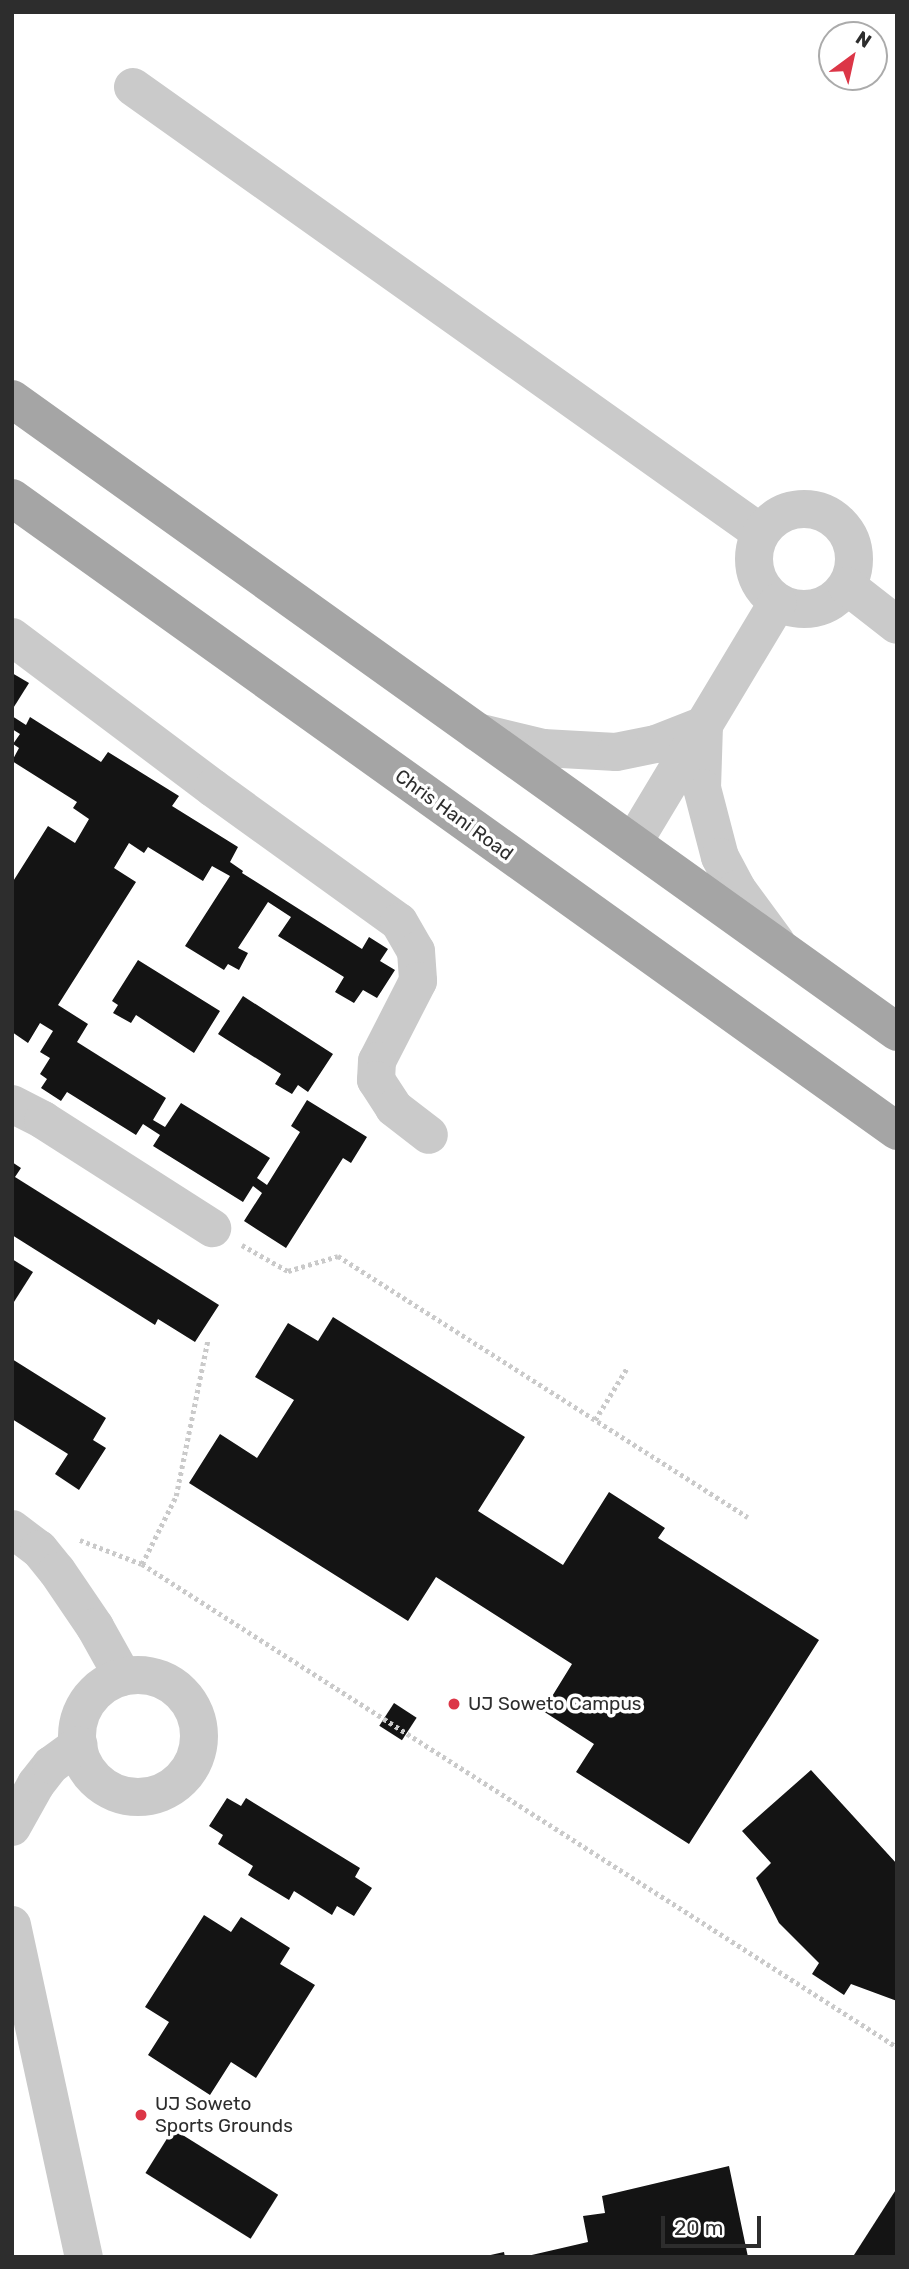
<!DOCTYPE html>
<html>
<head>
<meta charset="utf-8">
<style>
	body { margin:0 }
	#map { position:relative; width:909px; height:2269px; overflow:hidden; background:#fff; font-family:Rubik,sans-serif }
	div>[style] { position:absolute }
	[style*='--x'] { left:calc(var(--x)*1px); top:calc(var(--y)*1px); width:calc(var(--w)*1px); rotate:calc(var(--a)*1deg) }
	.building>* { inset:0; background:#141414; transform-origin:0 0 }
	.path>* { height:4.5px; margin-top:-2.25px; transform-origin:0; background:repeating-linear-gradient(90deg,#cacaca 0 3.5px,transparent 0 7px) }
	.minor>* { height:38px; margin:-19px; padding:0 19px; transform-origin:19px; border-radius:19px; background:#cacaca }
	.minor>.ring { margin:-19px; padding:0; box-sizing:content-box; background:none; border:38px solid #cacaca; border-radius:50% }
	.major>* { height:38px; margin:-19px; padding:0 19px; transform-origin:19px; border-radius:19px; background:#a5a5a5 }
	.dots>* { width:19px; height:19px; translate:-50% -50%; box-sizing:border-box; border:4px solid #fff; border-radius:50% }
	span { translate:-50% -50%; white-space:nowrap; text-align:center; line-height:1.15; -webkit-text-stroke:7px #fff; paint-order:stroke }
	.street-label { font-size:19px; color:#2d2d2d }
	.poi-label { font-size:19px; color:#2d2d2d }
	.left { translate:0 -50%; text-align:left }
	.frame { position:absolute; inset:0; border:14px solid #2d2d2d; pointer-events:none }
	.north { position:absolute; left:818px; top:21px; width:70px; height:70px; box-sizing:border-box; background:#fff; border:2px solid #ababab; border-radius:50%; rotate:33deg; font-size:19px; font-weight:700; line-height:28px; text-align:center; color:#2d2d2d }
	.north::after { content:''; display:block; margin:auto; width:24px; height:32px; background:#dc3647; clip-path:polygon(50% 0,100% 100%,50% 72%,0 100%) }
	.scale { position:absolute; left:661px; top:2216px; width:100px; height:32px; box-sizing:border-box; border:4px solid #2d2d2d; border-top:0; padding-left:9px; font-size:21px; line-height:24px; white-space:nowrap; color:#2d2d2d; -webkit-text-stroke:5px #fff; paint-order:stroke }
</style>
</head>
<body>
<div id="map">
	<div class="building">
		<i style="clip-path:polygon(12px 673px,29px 683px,12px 710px)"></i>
		<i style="clip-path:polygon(12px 716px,26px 725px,30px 717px,101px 762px,108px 752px,179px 796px,172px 806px,238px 847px,230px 862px,243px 871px,242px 873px,362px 949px,369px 937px,388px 949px,380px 961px,395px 970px,377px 998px,363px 990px,354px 1003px,335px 992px,344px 977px,278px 936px,291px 917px,268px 902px,238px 948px,248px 953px,239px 970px,228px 964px,224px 970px,185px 946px,230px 876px,212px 866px,203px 881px,148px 847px,144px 853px,129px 843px,114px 868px,136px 882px,58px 1005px,88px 1024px,77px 1042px,166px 1098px,153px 1120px,165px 1127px,181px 1103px,270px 1158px,257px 1178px,267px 1185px,300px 1132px,291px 1126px,307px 1100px,367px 1137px,351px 1163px,343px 1158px,286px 1248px,244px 1221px,262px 1193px,253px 1186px,243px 1202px,153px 1146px,160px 1135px,143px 1124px,136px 1135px,67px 1092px,61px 1101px,41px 1088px,47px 1079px,40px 1074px,50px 1058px,40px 1052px,53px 1031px,40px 1023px,28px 1043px,12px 1032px,12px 883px,48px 826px,75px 843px,89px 819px,73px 808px,77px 802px,12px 761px,19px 748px,13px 744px,20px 734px,12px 729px)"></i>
		<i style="clip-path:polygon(138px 960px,220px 1011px,194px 1053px,136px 1015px,131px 1023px,113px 1013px,118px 1005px,112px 1001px)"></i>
		<i style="clip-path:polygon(243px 996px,333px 1054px,308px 1092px,298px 1085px,292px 1094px,275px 1084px,281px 1074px,218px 1034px)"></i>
		<i style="clip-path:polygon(12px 1162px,21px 1168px,15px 1177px,219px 1305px,195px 1342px,158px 1319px,155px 1325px,12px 1235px)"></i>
		<i style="clip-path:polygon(12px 1259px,33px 1272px,12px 1305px)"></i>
		<i style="clip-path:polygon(333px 1317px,525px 1437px,478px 1511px,563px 1565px,609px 1492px,665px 1528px,658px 1538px,819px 1640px,689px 1844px,576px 1772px,594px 1744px,543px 1711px,572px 1664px,436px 1577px,408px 1621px,189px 1483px,220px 1434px,257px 1458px,294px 1400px,255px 1377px,288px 1323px,318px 1341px)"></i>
		<i style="clip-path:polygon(12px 1359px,106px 1418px,93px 1440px,106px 1448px,79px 1490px,55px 1474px,68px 1454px,12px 1419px)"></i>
		<i style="left:394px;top:1703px;width:27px;height:27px;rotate:33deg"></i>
		<i style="clip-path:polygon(811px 1770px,897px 1864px,897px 2001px,851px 1984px,844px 1995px,812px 1974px,819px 1963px,779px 1923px,756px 1878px,771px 1863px,742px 1831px)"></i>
		<i style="clip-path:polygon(227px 1798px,241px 1806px,246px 1798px,360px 1868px,355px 1877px,372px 1888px,354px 1916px,337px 1906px,332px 1915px,294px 1891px,289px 1900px,248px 1875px,253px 1866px,218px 1844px,223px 1835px,209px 1826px)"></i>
		<i style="clip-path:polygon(204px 1915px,231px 1932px,241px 1917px,290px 1948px,280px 1964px,315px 1985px,256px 2078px,231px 2062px,210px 2095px,148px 2055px,169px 2022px,145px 2007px)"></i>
		<i style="left:173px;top:2129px;width:124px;height:52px;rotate:32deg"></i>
		<i style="clip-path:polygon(729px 2166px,748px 2257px,523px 2257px,588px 2242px,583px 2216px,605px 2213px,602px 2196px)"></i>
		<i style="clip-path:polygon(897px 2188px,897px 2257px,854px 2257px,854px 2255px)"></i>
		<i style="clip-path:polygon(504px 2252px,505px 2257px,486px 2257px,486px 2256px)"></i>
	</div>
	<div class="path">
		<i style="--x:242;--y:1245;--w:53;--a:29.5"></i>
		<i style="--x:288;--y:1271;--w:52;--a:-16.7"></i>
		<i style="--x:338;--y:1256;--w:486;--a:32.5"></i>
		<i style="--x:595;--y:1420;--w:61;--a:-58.4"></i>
		<i style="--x:80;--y:1540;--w:66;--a:21.2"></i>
		<i style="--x:142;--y:1564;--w:896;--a:32.61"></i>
		<i style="--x:142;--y:1564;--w:76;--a:-63.4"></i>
		<i style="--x:176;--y:1496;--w:160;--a:-78.5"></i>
	</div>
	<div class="minor">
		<i style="--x:133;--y:87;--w:770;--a:35.38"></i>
		<i class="ring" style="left:754px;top:509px;width:62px;height:62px"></i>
		<i style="--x:847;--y:586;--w:63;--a:38"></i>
		<i style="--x:12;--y:637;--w:251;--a:36.9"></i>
		<i style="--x:213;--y:788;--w:229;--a:35.8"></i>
		<i style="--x:399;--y:922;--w:34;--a:60"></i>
		<i style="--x:416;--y:951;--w:30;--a:86"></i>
		<i style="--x:418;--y:981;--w:90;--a:117.1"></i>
		<i style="--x:377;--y:1061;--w:19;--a:93"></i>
		<i style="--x:376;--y:1080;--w:33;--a:57"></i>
		<i style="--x:394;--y:1108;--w:44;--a:37.6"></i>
		<i style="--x:477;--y:732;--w:68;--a:13.6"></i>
		<i style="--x:543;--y:748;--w:73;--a:3.1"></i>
		<i style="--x:616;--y:752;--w:41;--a:-11.3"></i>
		<i style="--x:656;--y:744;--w:52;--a:-21.6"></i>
		<i style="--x:704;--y:725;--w:63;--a:91.8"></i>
		<i style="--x:702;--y:788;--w:71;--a:75.4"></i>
		<i style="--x:720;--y:857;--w:36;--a:62"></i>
		<i style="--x:737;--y:889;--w:66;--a:53.7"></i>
		<i style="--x:633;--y:843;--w:281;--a:-59"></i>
		<i style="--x:12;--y:1104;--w:35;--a:27"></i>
		<i style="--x:43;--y:1120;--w:201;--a:32.6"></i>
		<i style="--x:12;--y:1529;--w:34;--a:37"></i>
		<i style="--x:39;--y:1549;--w:28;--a:51"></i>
		<i style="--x:57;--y:1571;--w:68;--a:55.8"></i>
		<i style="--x:95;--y:1627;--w:57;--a:60.8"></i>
		<i class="ring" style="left:77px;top:1675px;width:84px;height:84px"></i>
		<i style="--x:12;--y:1827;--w:49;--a:-60.8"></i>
		<i style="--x:36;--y:1784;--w:24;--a:-52"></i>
		<i style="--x:51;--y:1765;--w:34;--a:-36"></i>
		<i style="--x:12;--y:1925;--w:340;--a:77.8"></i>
	</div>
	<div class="major">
		<i style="--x:12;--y:399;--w:1088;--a:35.57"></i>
		<i style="--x:12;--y:498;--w:1088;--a:35.57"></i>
	</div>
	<div class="dots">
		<i style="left:454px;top:1704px;background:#dc3647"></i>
		<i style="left:141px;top:2115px;background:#dc3647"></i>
	</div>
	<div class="street-label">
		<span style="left:454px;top:815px;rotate:36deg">Chris Hani Road</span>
	</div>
	<div class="poi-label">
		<span class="left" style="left:468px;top:1704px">UJ Soweto Campus</span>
		<span class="left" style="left:155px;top:2115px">UJ Soweto<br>Sports Grounds</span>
	</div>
	<div class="frame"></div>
	<div class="north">N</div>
	<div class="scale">20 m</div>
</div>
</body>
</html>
